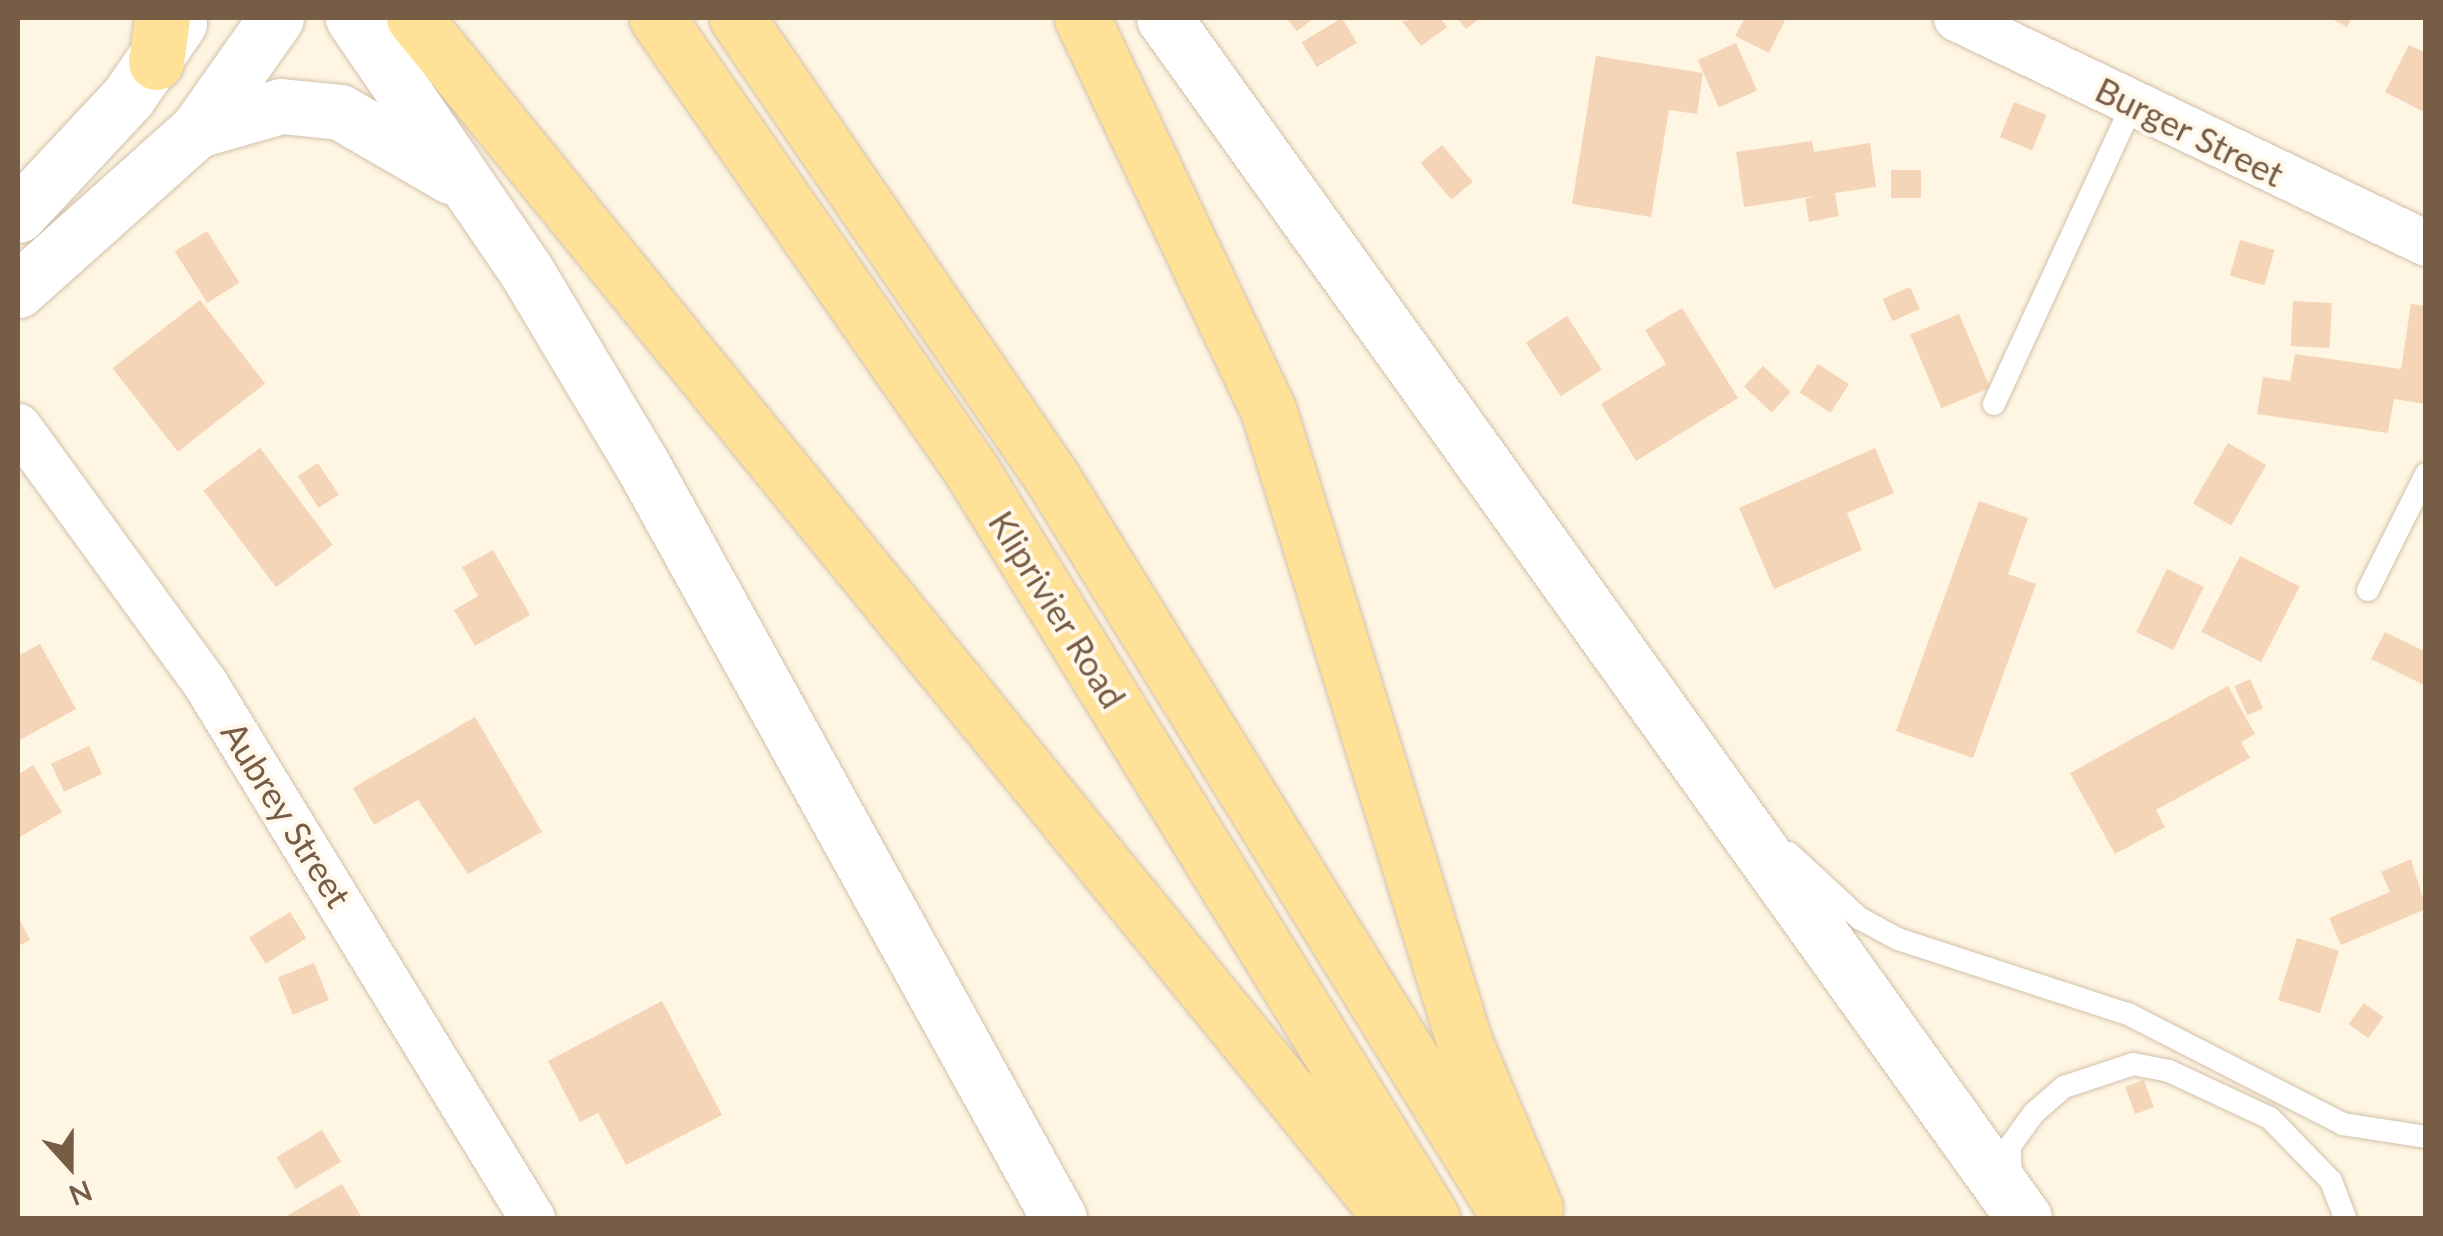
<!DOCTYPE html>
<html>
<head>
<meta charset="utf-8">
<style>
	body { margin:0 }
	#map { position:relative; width:2443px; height:1236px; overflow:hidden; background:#fef5e2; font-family:Lato,sans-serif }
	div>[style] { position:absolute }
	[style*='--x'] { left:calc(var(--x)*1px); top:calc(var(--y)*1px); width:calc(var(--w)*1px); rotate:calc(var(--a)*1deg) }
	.building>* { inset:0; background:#f5d5b7; transform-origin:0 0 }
	.roads { filter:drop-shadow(0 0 2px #d2c0aa) drop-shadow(0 0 2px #d2c0aa) }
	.lane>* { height:22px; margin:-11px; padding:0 11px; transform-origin:11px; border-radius:11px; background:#fff }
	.street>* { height:45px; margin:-22.5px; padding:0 22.5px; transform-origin:22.5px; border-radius:22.5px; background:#fff }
	.secondary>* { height:55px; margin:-27.5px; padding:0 27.5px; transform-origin:27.5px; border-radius:27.5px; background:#fff }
	.primary>* { height:55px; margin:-27.5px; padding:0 27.5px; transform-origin:27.5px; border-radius:27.5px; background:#ffe198 }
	span { translate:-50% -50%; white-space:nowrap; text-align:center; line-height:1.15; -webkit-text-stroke:8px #fff8ea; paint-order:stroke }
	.street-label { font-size:35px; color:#775c46 }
	.frame { position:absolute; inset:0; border:20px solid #775c46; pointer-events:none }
	.north { position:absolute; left:20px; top:1116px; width:100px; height:100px; -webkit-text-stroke:8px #fff8ea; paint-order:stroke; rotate:159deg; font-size:28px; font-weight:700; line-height:40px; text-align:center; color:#775c46 }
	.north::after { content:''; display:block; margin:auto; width:35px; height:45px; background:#775c46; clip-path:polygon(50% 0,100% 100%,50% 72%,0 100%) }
</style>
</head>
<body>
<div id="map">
	<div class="building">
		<i style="clip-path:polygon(1286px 18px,1314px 18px,1297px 31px)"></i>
		<i style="left:1342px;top:18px;width:29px;height:47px;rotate:59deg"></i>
		<i style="clip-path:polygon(1440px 18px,1447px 27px,1421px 46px,1402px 21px)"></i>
		<i style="clip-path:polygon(1457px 18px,1480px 18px,1466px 29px)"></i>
		<i style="clip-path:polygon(1745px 18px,1786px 18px,1769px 53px,1735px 36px)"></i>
		<i style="clip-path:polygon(2330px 18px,2352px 18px,2347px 27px)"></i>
		<i style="left:1736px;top:43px;width:52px;height:42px;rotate:66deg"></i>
		<i style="clip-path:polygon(2409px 45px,2426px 53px,2426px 113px,2385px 92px)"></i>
		<i style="clip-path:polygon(1596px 56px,1703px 73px,1697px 114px,1669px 110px,1651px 217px,1572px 204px)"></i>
		<i style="left:2014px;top:102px;width:35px;height:38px;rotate:22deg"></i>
		<i style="clip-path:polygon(1812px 141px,1814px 152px,1870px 143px,1876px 187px,1835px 193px,1839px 216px,1809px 222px,1805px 199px,1816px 196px,1744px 207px,1736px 152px)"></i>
		<i style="left:1442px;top:145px;width:48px;height:28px;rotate:50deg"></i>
		<i style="left:1891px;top:170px;width:30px;height:28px"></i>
		<i style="left:207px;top:231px;width:61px;height:38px;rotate:58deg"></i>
		<i style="left:2240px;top:240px;width:36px;height:37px;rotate:16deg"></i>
		<i style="left:1910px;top:287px;width:24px;height:30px;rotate:66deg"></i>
		<i style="left:200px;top:300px;width:106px;height:111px;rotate:52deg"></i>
		<i style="left:2293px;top:301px;width:39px;height:45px;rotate:3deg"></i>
		<i style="clip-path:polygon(2411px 304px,2426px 306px,2426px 404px,2394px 399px,2388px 433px,2257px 414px,2263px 377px,2290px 381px,2295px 354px,2401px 369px)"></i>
		<i style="clip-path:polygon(1682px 308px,1738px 398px,1636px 461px,1601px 404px,1666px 364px,1645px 330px)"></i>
		<i style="left:1959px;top:314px;width:80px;height:53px;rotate:67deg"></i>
		<i style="left:1567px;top:316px;width:64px;height:49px;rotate:57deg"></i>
		<i style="left:1818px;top:364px;width:37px;height:34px;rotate:33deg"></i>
		<i style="left:1763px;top:366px;width:38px;height:28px;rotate:43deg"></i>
		<i style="left:2228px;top:443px;width:44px;height:70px;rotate:30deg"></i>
		<i style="left:260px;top:448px;width:121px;height:71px;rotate:53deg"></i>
		<i style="clip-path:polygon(1875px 448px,1894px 493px,1847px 513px,1862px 550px,1774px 589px,1739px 508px)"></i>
		<i style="left:318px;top:463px;width:38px;height:24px;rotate:57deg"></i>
		<i style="clip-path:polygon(1979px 501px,2028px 518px,2008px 574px,2036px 584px,1973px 758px,1896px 731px)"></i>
		<i style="clip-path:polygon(493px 550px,530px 615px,475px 646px,454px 610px,478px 596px,462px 567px)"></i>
		<i style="left:2240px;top:556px;width:67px;height:85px;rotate:27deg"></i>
		<i style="left:2167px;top:569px;width:41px;height:70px;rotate:26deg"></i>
		<i style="clip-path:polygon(2385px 632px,2426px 652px,2426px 686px,2371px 659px)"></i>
		<i style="clip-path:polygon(40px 644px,76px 709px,18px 741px,18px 656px)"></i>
		<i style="left:2250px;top:679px;width:32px;height:17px;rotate:66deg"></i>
		<i style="clip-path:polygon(2228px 686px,2255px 734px,2241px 742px,2250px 758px,2156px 810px,2165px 827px,2115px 854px,2070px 773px)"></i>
		<i style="clip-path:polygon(475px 717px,542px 832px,468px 874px,418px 800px,374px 825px,353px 788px)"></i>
		<i style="left:89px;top:746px;width:31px;height:42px;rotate:65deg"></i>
		<i style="clip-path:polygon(33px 765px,62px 812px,18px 838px,18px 775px)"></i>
		<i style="clip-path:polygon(2411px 859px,2426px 909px,2341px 945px,2329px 918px,2390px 892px,2381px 872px)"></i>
		<i style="left:290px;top:912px;width:31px;height:48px;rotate:58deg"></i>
		<i style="clip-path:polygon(18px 917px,30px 940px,18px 946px)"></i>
		<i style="left:2297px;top:938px;width:44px;height:65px;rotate:17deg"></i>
		<i style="left:314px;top:963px;width:40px;height:39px;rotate:68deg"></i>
		<i style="clip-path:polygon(662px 1001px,722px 1115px,626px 1165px,598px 1113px,580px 1122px,548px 1061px)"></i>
		<i style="left:2364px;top:1003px;width:24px;height:26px;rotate:36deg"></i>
		<i style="left:2144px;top:1080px;width:29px;height:20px;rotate:70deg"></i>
		<i style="left:322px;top:1130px;width:37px;height:53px;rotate:59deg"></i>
		<i style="clip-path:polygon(342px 1184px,362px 1218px,283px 1218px)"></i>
	</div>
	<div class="roads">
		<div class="lane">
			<i style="--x:1994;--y:404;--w:332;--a:-65.2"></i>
			<i style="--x:2368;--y:590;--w:130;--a:-63.4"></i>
			<i style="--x:1789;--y:853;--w:96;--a:42.9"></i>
			<i style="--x:1859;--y:918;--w:44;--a:28.3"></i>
			<i style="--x:1898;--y:939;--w:242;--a:18.1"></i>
			<i style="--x:2128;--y:1014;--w:242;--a:27.1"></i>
			<i style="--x:2343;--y:1124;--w:84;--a:8.9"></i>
			<i style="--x:2011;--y:1182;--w:36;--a:-92"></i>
			<i style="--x:2010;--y:1146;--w:41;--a:-54"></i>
			<i style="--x:2034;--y:1113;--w:40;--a:-41"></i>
			<i style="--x:2064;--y:1087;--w:73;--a:-18.4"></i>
			<i style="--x:2133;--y:1064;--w:37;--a:11"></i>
			<i style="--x:2169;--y:1071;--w:111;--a:25"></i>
			<i style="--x:2270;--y:1118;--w:88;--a:45.9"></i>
			<i style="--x:2331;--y:1181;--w:40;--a:69"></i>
		</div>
		<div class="street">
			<i style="--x:1956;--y:18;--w:521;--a:25.58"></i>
			<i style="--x:18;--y:426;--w:320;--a:54"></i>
			<i style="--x:206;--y:685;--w:625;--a:58.55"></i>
		</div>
		<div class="secondary">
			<i style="--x:353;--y:18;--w:304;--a:55.6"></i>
			<i style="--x:525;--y:269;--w:230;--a:59.1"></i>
			<i style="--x:643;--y:466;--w:859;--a:61.05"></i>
			<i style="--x:1164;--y:18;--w:1476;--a:54.37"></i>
			<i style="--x:197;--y:130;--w:87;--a:-15.9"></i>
			<i style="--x:281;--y:106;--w:59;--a:5.8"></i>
			<i style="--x:340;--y:112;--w:129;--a:30.1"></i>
			<i style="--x:18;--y:215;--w:161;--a:-47"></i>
			<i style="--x:128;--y:97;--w:90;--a:-55.4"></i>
			<i style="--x:18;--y:290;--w:240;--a:-41.8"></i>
			<i style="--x:197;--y:130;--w:137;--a:-54.8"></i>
		</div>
		<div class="primary">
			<i style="--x:414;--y:18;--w:1548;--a:50.82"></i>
			<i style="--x:657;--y:18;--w:548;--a:55.18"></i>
			<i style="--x:970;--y:468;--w:881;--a:58.37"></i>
			<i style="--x:737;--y:18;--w:559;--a:55.57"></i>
			<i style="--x:1053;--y:479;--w:869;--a:58.27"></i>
			<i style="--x:1082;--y:18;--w:436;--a:64.6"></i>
			<i style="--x:1269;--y:412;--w:662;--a:72.77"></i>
			<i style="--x:1465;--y:1044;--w:178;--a:66.9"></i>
			<i style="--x:156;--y:62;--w:44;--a:-82.2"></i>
		</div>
	</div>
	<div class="street-label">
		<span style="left:2190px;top:131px;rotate:26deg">Burger Street</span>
		<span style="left:1058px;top:609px;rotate:58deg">Kliprivier Road</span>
		<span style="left:287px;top:814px;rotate:58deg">Aubrey Street</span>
	</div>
	<div class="frame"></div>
	<div class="north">N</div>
</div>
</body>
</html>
